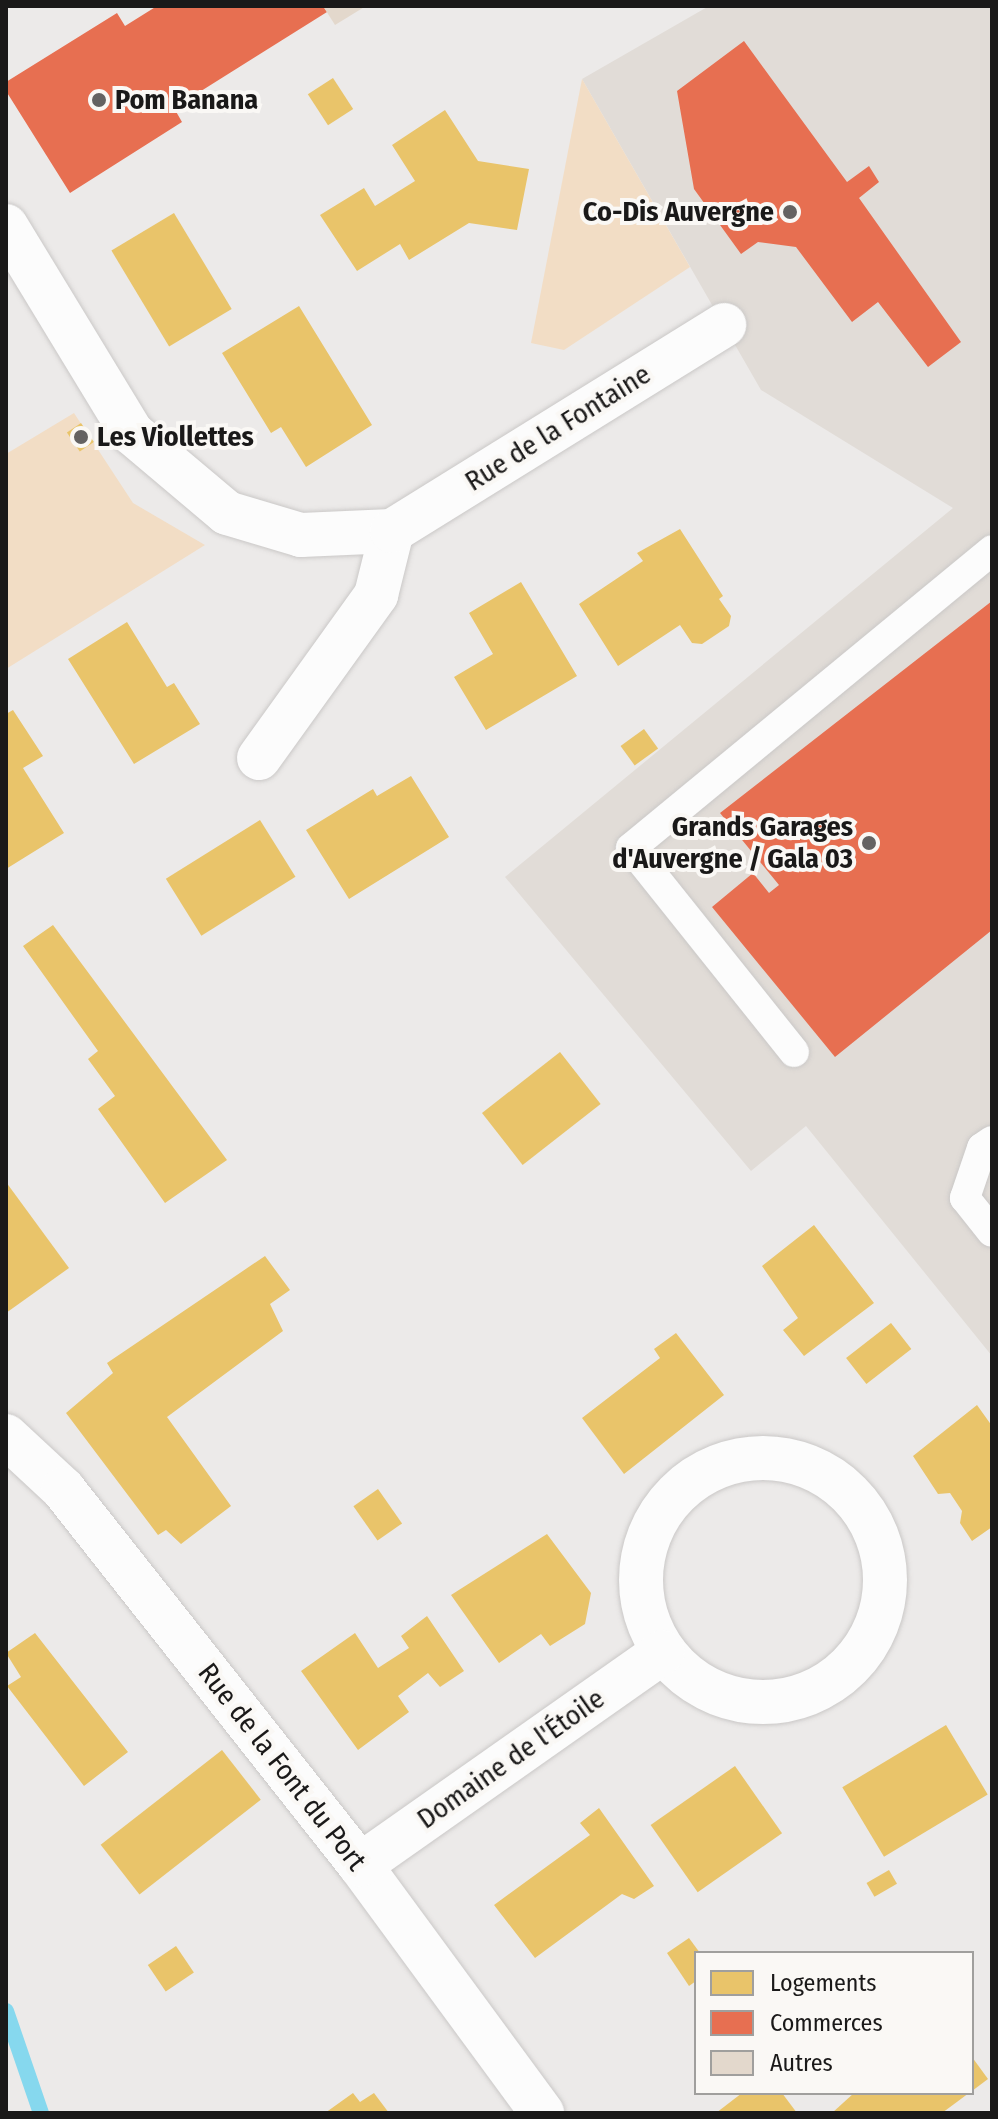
<!DOCTYPE html>
<html>
<head>
<meta charset="utf-8">
<style>
	body { margin:0 }
	#map { position:relative; width:998px; height:2119px; overflow:hidden; background:#eceae9; font-family:"Fira Sans Condensed",sans-serif }
	div>[style] { position:absolute }
	[style*='--x'] { left:calc(var(--x)*1px); top:calc(var(--y)*1px); width:calc(var(--w)*1px); rotate:calc(var(--a)*1deg) }
	.built>* { inset:0; background:#e1dcd7 }
	.green>* { inset:0; background:#f2ddc5 }
	.homes>* { inset:0; background:#e9c46a; transform-origin:0 0 }
	.shops>* { inset:0; background:#e76f51 }
	.stream>* { height:16px; margin:-8px; padding:0 8px; transform-origin:8px; border-radius:8px; background:#86d8ee }
	.building>* { inset:0; background:#e3d8cc }
	.roads { filter:drop-shadow(0 0 2px #cac8c7) drop-shadow(0 0 2px #cac8c7) }
	.lane>* { height:30px; margin:-15px; padding:0 15px; transform-origin:15px; border-radius:15px; background:#fcfcfc }
	.street>* { height:44px; margin:-22px; padding:0 22px; transform-origin:22px; border-radius:22px; background:#fcfcfc }
	.street>.ring { margin:-22px; padding:0; box-sizing:content-box; background:none; border:44px solid #fcfcfc; border-radius:50% }
	.dots>* { width:22px; height:22px; translate:-50% -50%; box-sizing:border-box; border:4px solid #faf8f5; border-radius:50% }
	span { translate:-50% -50%; white-space:nowrap; text-align:center; line-height:1.15; -webkit-text-stroke:8px #faf8f5; paint-order:stroke }
	.poi-label { font-size:28px; color:#1a1919; font-weight:700 }
	.left { translate:0 -50%; text-align:left }
	.right { translate:-100% -50%; text-align:right }
	.street-label { font-size:28px; color:#1a1919 }
	.frame { position:absolute; inset:0; border:8px solid #1a1919; pointer-events:none }
	.legend { position:absolute; left:694px; top:1951px; width:280px; height:144px; box-sizing:border-box; background:#faf8f5; border:2px solid #a09f9d; margin:0; padding:10px 14px; list-style:none; font-size:24px; color:#1a1919 }
	.legend li { display:flex; align-items:center; gap:16px; height:40px }
	.legend b { width:40px; border:2px solid #a09f9d }
</style>
</head>
<body>
<div id="map">
	<div class="built">
		<i style="clip-path:polygon(709px 6px,992px 6px,992px 1356px,806px 1126px,751px 1171px,505px 877px,953px 508px,761px 390px,582px 79px)"></i>
	</div>
	<div class="green">
		<i style="clip-path:polygon(582px 79px,690px 267px,564px 350px,531px 343px)"></i>
		<i style="clip-path:polygon(74px 413px,133px 503px,205px 545px,6px 669px,6px 454px)"></i>
	</div>
	<div class="homes">
		<i style="left:333px;top:78px;width:37px;height:30px;rotate:57deg"></i>
		<i style="clip-path:polygon(445px 110px,478px 161px,529px 169px,517px 230px,469px 223px,409px 260px,400px 244px,357px 271px,320px 215px,364px 188px,375px 206px,415px 181px,392px 145px)"></i>
		<i style="left:174px;top:213px;width:112px;height:73px;rotate:59deg"></i>
		<i style="clip-path:polygon(299px 306px,372px 425px,306px 467px,281px 427px,271px 433px,222px 353px)"></i>
		<i style="left:81px;top:423px;width:23px;height:17px;rotate:56deg"></i>
		<i style="clip-path:polygon(680px 529px,723px 596px,719px 599px,731px 616px,729px 626px,702px 644px,692px 643px,680px 625px,618px 666px,579px 604px,643px 561px,637px 553px)"></i>
		<i style="clip-path:polygon(521px 582px,577px 676px,486px 730px,454px 677px,493px 654px,469px 613px)"></i>
		<i style="clip-path:polygon(127px 622px,167px 687px,174px 683px,200px 724px,134px 764px,68px 659px)"></i>
		<i style="clip-path:polygon(13px 710px,43px 756px,23px 768px,64px 833px,6px 869px,6px 714px)"></i>
		<i style="left:644px;top:729px;width:24px;height:29px;rotate:54deg"></i>
		<i style="clip-path:polygon(411px 776px,449px 837px,349px 899px,306px 830px,373px 789px,377px 796px)"></i>
		<i style="left:260px;top:820px;width:67px;height:111px;rotate:58deg"></i>
		<i style="clip-path:polygon(53px 925px,227px 1160px,165px 1203px,98px 1109px,115px 1096px,88px 1059px,98px 1051px,23px 946px)"></i>
		<i style="left:560px;top:1052px;width:66px;height:99px;rotate:52deg"></i>
		<i style="clip-path:polygon(6px 1182px,69px 1268px,6px 1313px)"></i>
		<i style="clip-path:polygon(814px 1225px,874px 1303px,804px 1356px,783px 1330px,798px 1318px,762px 1266px)"></i>
		<i style="clip-path:polygon(265px 1256px,290px 1290px,270px 1304px,283px 1331px,167px 1417px,231px 1506px,181px 1544px,166px 1530px,158px 1535px,66px 1413px,113px 1373px,107px 1363px)"></i>
		<i style="left:891px;top:1323px;width:33px;height:57px;rotate:52deg"></i>
		<i style="clip-path:polygon(676px 1333px,724px 1395px,624px 1474px,582px 1418px,660px 1358px,654px 1349px)"></i>
		<i style="clip-path:polygon(977px 1405px,992px 1426px,992px 1527px,972px 1541px,960px 1523px,962px 1511px,950px 1493px,938px 1494px,913px 1456px)"></i>
		<i style="left:378px;top:1489px;width:42px;height:30px;rotate:55deg"></i>
		<i style="clip-path:polygon(547px 1534px,591px 1593px,585px 1624px,550px 1646px,541px 1634px,499px 1663px,451px 1595px)"></i>
		<i style="clip-path:polygon(427px 1616px,464px 1671px,440px 1687px,428px 1673px,398px 1696px,409px 1712px,358px 1750px,301px 1671px,355px 1633px,378px 1668px,409px 1648px,401px 1636px)"></i>
		<i style="clip-path:polygon(35px 1633px,128px 1752px,84px 1786px,7px 1686px,21px 1677px,6px 1653px)"></i>
		<i style="left:946px;top:1725px;width:81px;height:121px;rotate:59deg"></i>
		<i style="left:222px;top:1750px;width:63px;height:154px;rotate:52deg"></i>
		<i style="left:735px;top:1766px;width:82px;height:103px;rotate:55deg"></i>
		<i style="clip-path:polygon(599px 1808px,654px 1886px,634px 1899px,622px 1894px,535px 1958px,494px 1905px,590px 1835px,580px 1823px)"></i>
		<i style="left:889px;top:1870px;width:16px;height:26px;rotate:60deg"></i>
		<i style="clip-path:polygon(689px 1938px,700px 1953px,696px 1981px,689px 1986px,667px 1953px)"></i>
		<i style="left:176px;top:1946px;width:32px;height:34px;rotate:56deg"></i>
		<i style="clip-path:polygon(972px 2057px,988px 2079px,972px 2091px)"></i>
		<i style="clip-path:polygon(353px 2093px,360px 2102px,374px 2093px,389px 2113px,325px 2113px)"></i>
		<i style="clip-path:polygon(742px 2093px,782px 2093px,797px 2113px,716px 2113px)"></i>
		<i style="clip-path:polygon(854px 2093px,969px 2093px,942px 2113px,832px 2113px)"></i>
	</div>
	<div class="shops">
		<i style="clip-path:polygon(157px 6px,323px 6px,327px 12px,174px 108px,182px 122px,70px 193px,6px 91px,6px 82px,117px 13px,125px 26px)"></i>
		<i style="clip-path:polygon(744px 41px,847px 182px,869px 166px,879px 182px,859px 198px,961px 342px,928px 367px,878px 302px,852px 322px,796px 247px,758px 242px,741px 254px,694px 189px,677px 91px)"></i>
		<i style="clip-path:polygon(992px 601px,992px 930px,835px 1057px,712px 907px,753px 873px,769px 893px,779px 885px,720px 813px)"></i>
	</div>
	<div class="stream">
		<i style="--x:6;--y:2011;--w:108;--a:71.1"></i>
	</div>
	<div class="building">
		<i style="clip-path:polygon(323px 6px,366px 6px,335px 25px)"></i>
	</div>
	<div class="roads">
		<div class="lane">
			<i style="--x:794;--y:1052;--w:261;--a:-128.6"></i>
			<i style="--x:631;--y:848;--w:468;--a:-39.5"></i>
			<i style="--x:992;--y:1141;--w:12;--a:145"></i>
			<i style="--x:982;--y:1148;--w:53;--a:108.8"></i>
			<i style="--x:965;--y:1198;--w:43;--a:51.5"></i>
		</div>
		<div class="street">
			<i style="--x:6;--y:226;--w:242;--a:58.7"></i>
			<i style="--x:132;--y:433;--w:124;--a:40.1"></i>
			<i style="--x:227;--y:513;--w:77;--a:16.6"></i>
			<i style="--x:301;--y:535;--w:91;--a:-2.5"></i>
			<i style="--x:259;--y:758;--w:201;--a:-54.3"></i>
			<i style="--x:376;--y:595;--w:66;--a:-76"></i>
			<i style="--x:392;--y:531;--w:391;--a:-31.8"></i>
			<i style="--x:6;--y:1436;--w:78;--a:42.9"></i>
			<i style="--x:63;--y:1489;--w:479;--a:51.7"></i>
			<i style="--x:360;--y:1865;--w:308;--a:53.7"></i>
			<i class="ring" style="left:641px;top:1458px;width:200px;height:200px"></i>
			<i style="--x:360;--y:1865;--w:370;--a:-35.1"></i>
		</div>
	</div>
	<div class="dots">
		<i style="left:99px;top:100px;background:#646262"></i>
		<i style="left:790px;top:212px;background:#646262"></i>
		<i style="left:81px;top:437px;background:#646262"></i>
		<i style="left:869px;top:843px;background:#646262"></i>
	</div>
	<div class="poi-label">
		<span class="left" style="left:115px;top:100px">Pom Banana</span>
		<span class="right" style="left:774px;top:212px">Co-Dis Auvergne</span>
		<span class="left" style="left:97px;top:437px">Les Viollettes</span>
		<span class="right" style="left:853px;top:843px">Grands Garages<br>d'Auvergne / Gala 03</span>
	</div>
	<div class="street-label">
		<span style="left:558px;top:428px;rotate:-32deg">Rue de la Fontaine</span>
		<span style="left:511px;top:1759px;rotate:-35deg">Domaine de l'Étoile</span>
		<span style="left:282px;top:1767px;rotate:52deg">Rue de la Font du Port</span>
	</div>
	<div class="frame"></div>
	<ul class="legend">
	<li><b style="height:22px;background:#e9c46a"></b>Logements</li>
	<li><b style="height:22px;background:#e76f51"></b>Commerces</li>
	<li><b style="height:22px;background:#e3d8cc"></b>Autres</li>
	</ul>
</div>
</body>
</html>
